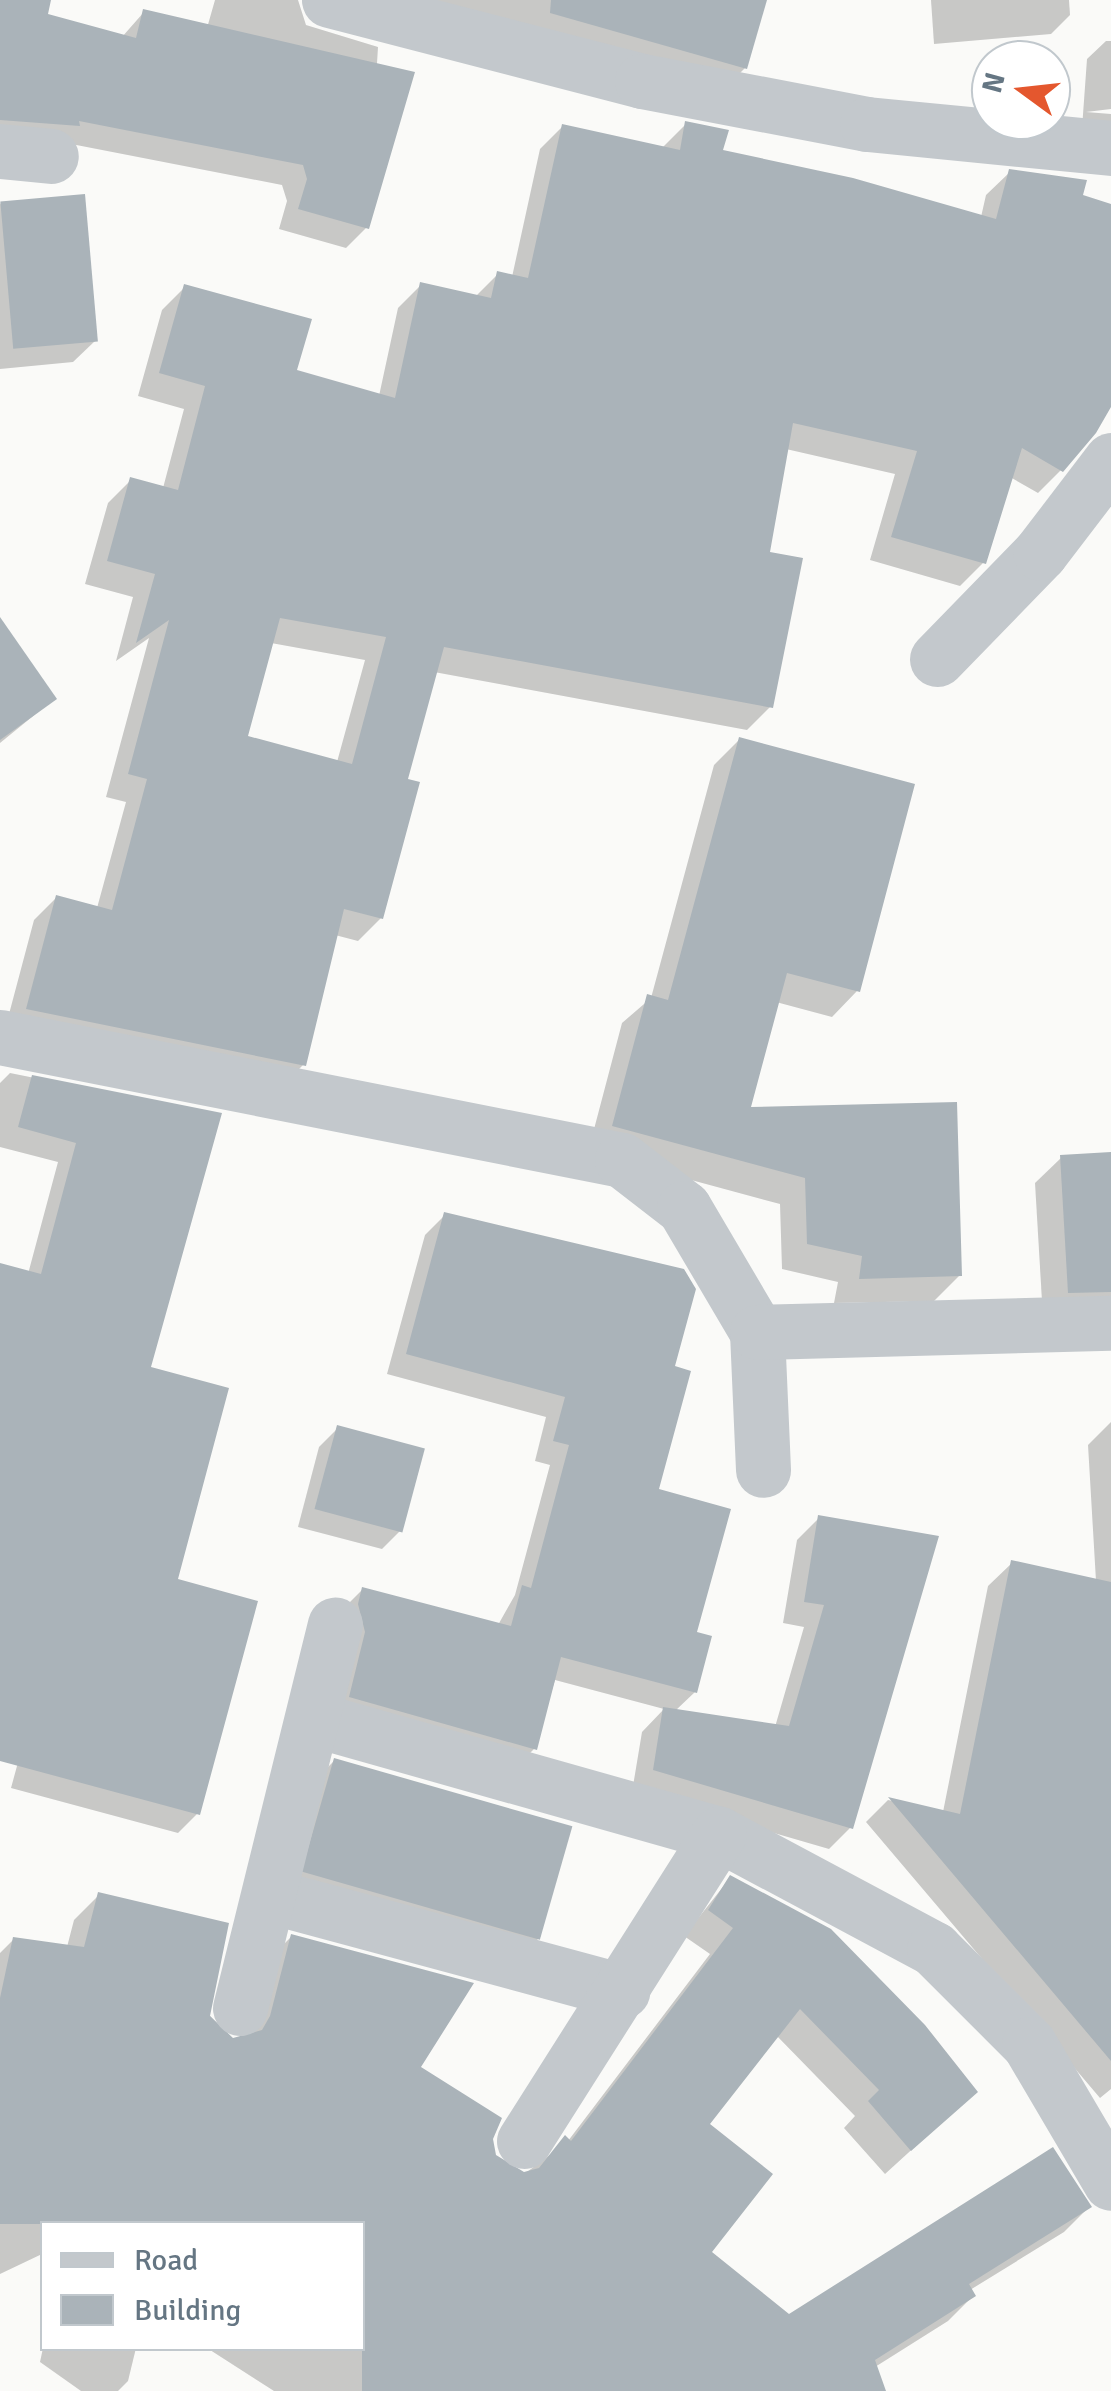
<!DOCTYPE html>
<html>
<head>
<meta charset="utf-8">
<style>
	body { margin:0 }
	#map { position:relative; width:1111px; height:2391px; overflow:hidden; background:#fafaf8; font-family:Signika,sans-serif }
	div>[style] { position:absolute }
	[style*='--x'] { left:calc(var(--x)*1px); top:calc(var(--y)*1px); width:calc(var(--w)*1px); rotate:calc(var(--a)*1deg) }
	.shadow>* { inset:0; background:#0003 }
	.building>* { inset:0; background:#aab3b9; transform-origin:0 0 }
	.minor>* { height:55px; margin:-27.5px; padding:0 27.5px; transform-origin:27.5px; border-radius:27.5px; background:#c3c8cc }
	span { translate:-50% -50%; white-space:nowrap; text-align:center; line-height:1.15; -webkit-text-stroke:10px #fff; paint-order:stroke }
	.legend { position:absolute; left:40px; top:2221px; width:325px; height:130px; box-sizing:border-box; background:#fff; border:2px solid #c1c8cd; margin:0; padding:12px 18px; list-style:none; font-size:30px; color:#657683 }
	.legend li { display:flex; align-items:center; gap:20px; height:50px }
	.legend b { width:50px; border:2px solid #c1c8cd }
	.north { position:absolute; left:971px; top:40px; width:100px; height:100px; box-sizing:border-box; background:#fff; border:2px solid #c1c8cd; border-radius:50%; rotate:285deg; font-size:28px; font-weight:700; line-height:40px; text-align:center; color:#657683 }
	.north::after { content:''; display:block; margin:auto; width:35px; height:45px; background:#e4572e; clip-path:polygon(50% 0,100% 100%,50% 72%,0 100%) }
</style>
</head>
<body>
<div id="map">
	<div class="shadow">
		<i style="clip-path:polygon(0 0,48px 0,45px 16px,122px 37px,144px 12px,207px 28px,215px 0,298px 0,306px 25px,378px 47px,367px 227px,346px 248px,279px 229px,287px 201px,282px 185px,61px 142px,0 136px)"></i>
		<i style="clip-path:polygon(433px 0,765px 0,745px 68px,724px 89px)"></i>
		<i style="clip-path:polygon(931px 0,1069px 0,1070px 15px,1051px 34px,934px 44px)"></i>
		<i style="clip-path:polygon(1106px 41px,1111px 41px,1111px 109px,1086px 112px,1111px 114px,1111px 131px,1082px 128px,1087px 59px)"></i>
		<i style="clip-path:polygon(evenodd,686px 124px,720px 152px,981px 217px,986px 195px,1010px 172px,1111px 207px,1111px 344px,1061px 470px,1038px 493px,1010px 477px,983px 563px,960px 586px,870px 560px,895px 474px,786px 449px,767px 554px,770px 707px,747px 730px,434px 672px,405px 780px,381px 918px,358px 941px,335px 935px,304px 1064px,281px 1087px,4px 1033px,34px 920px,57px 897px,97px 908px,126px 802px,106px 797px,149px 638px,116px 661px,133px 597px,85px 584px,108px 503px,131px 480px,163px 488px,184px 409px,138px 396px,162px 310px,185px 287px,294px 371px,379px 396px,398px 308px,421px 285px,475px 297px,498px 274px,512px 277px,540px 149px,563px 126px,663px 147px,686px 124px,271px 643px,365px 660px,337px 762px,245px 738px,271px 643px)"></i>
		<i style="clip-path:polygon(0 203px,95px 341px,73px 362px,0 369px)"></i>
		<i style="clip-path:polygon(0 622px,54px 699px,0 743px)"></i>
		<i style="clip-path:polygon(739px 740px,857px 991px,832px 1017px,776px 1002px,747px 1110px,960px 1275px,934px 1301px,834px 1303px,838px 1282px,782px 1269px,780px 1204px,588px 1152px,622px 1023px,651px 998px,714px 765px)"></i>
		<i style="clip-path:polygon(10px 1073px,219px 1115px,148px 1369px,198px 1813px,178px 1833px,11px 1788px,20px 1755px,0 1750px,0 1266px,28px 1274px,58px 1162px,0 1147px,0 1083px)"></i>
		<i style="clip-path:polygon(1111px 1154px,1111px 1330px,1043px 1318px,1035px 1183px,1061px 1158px)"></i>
		<i style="clip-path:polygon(445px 1215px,672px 1368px,656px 1491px,694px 1634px,695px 1692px,675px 1711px,775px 1727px,804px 1627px,783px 1623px,797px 1540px,819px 1518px,851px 1827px,829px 1849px,632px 1792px,642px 1732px,664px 1709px,555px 1680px,534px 1749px,514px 1769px,331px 1717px,343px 1609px,363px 1589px,498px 1625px,515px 1595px,550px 1465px,535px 1461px,546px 1417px,387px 1374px,425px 1235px)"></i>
		<i style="clip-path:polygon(1111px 1422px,1111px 2089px,1100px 2098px,866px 1822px,888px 1800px,943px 1812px,988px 1586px,1012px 1563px,1096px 1581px,1088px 1445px)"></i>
		<i style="clip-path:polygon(338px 1428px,400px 1531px,382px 1549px,298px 1527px,319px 1447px)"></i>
		<i style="clip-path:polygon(335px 1760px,541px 1936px,518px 1959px,284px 1896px,312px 1783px)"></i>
		<i style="clip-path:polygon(730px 1878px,975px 2092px,885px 2174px,844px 2128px,855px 2116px,776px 2035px,707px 2125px,708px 2252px,789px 2317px,1089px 2207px,1064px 2232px,970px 2290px,973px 2296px,948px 2321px,875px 2367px,883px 2391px,274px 2391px,207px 2348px,362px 2348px,362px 2224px,42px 2224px,42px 2254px,0 2274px,0 1953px,14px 1939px,67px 1947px,74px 1920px,99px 1895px,233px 2041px,247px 2037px,266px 1962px,291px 1937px,490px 2138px,494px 2156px,523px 2175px,568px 2141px,710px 1954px,684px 1936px)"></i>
		<i style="clip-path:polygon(43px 2348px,136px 2348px,128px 2381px,118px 2391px,81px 2391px,40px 2362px)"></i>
	</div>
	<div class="building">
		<i style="clip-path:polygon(0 0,51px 0,48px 14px,136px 38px,143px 9px,415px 72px,369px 229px,298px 209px,307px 179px,303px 165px,79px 121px,80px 126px,0 120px)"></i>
		<i style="clip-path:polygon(551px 0,767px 0,747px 69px,550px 13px)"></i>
		<i style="clip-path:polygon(evenodd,685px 121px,729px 130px,723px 150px,853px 178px,996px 219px,1009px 169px,1087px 180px,1083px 195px,1111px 204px,1111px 407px,1096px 433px,1063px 472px,1022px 448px,986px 564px,891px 537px,917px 451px,793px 423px,770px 552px,803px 558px,773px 708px,444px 647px,408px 779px,420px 782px,383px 919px,344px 909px,306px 1066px,26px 1009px,56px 895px,112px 910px,147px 779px,128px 774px,169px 620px,136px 643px,155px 574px,107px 561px,130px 477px,178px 490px,205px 386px,159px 373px,184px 284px,312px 319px,297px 370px,395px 398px,420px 282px,491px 298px,497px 271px,528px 278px,562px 124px,680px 150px,685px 121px,280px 618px,386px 637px,352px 764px,248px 736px,280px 618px)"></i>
		<i style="left:85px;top:194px;width:148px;height:85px;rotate:85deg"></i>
		<i style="clip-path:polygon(0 617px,57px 699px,0 740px)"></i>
		<i style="clip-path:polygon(739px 737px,915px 784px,860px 992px,787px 973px,751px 1107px,957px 1102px,962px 1276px,859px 1279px,862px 1256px,807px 1244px,805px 1178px,612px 1126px,647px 994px,668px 1000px)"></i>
		<i style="clip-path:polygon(32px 1075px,222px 1113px,151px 1367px,229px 1388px,178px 1579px,258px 1601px,200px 1815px,0 1761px,0 1263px,41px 1274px,76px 1143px,18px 1127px)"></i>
		<i style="clip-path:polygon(1111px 1152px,1111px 1292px,1068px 1293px,1060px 1155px)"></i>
		<i style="clip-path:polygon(444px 1212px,684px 1269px,696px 1289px,675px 1366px,691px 1371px,659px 1489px,731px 1509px,697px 1632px,712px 1636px,697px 1693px,561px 1657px,537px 1750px,349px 1697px,365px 1632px,358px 1604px,362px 1587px,511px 1626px,522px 1585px,531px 1588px,569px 1445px,553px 1441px,565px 1397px,406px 1354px)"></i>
		<i style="left:337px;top:1425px;width:91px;height:87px;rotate:15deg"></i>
		<i style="clip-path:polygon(818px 1515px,939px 1536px,853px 1829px,653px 1770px,663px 1707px,789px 1726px,824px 1605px,804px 1602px)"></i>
		<i style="clip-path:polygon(1011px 1560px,1111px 1582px,1111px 2061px,888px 1797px,960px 1814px)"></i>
		<i style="left:334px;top:1758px;width:248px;height:118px;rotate:16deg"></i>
		<i style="clip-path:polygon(730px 1875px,831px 1929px,925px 2025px,978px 2092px,911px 2151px,868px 2101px,879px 2090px,800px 2009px,710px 2124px,773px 2174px,712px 2252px,789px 2314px,1053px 2147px,1092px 2207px,969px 2284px,976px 2296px,875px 2360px,886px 2391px,362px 2391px,362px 2224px,0 2224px,0 1998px,13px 1937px,84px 1947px,98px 1892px,229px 1923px,210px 2016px,233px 2038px,262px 2030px,270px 2016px,291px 1934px,474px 1983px,421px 2067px,502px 2118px,493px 2139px,496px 2155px,524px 2172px,539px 2168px,565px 2135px,571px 2141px,733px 1928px,708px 1910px)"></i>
	</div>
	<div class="minor">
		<i style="--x:329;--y:0;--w:323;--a:14.5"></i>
		<i style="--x:642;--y:81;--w:229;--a:10.8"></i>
		<i style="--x:867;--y:124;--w:245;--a:5.6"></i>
		<i style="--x:0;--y:151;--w:51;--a:5.6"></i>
		<i style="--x:937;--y:659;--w:148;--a:-45.8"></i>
		<i style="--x:1040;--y:553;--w:117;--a:-52.6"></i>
		<i style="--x:0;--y:1037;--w:634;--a:11.19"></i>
		<i style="--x:622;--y:1160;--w:78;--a:37.7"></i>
		<i style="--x:684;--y:1208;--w:144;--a:59.5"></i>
		<i style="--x:757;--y:1332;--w:138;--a:87.5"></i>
		<i style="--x:757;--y:1332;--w:354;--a:-1.5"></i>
		<i style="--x:313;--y:1719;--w:422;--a:15.8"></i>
		<i style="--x:719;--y:1834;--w:244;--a:28.1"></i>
		<i style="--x:934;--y:1949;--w:134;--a:45"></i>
		<i style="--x:1029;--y:2044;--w:161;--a:59.5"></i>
		<i style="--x:270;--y:1896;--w:365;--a:15.1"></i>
		<i style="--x:240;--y:2008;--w:395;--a:-76.1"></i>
		<i style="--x:524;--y:2141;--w:364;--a:-57.6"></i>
	</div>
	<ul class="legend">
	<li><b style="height:12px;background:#c3c8cc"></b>Road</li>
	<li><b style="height:28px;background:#aab3b9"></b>Building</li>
	</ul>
	<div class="north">N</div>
</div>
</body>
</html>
